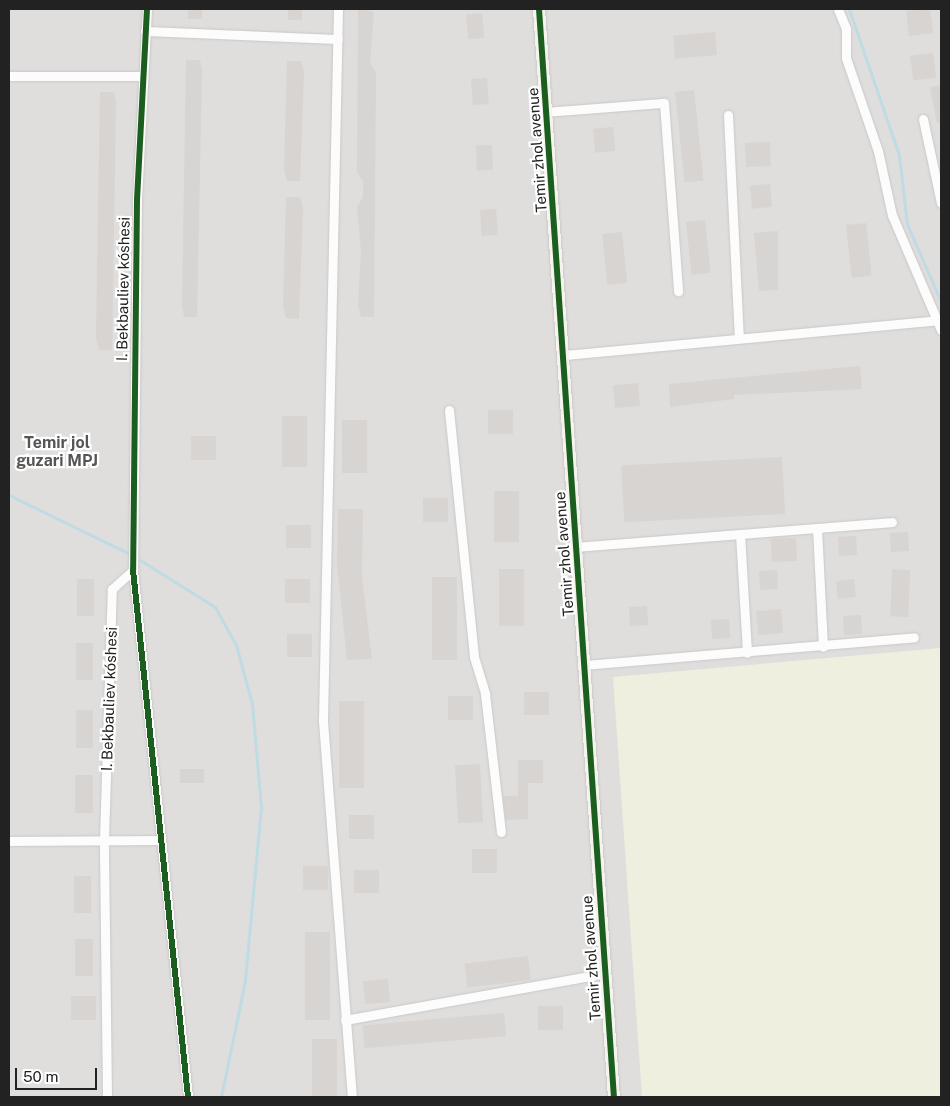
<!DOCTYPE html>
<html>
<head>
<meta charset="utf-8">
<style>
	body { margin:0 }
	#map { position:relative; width:950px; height:1106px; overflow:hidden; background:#f0eeeb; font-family:"Public Sans",sans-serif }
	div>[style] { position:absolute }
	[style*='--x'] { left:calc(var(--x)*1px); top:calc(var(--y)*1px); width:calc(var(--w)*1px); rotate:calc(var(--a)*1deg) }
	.residential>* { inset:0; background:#dfdedc; transform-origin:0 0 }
	.farmland>* { inset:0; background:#efefdf }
	.stream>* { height:3px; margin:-1.5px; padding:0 1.5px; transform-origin:1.5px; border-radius:1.5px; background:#bfdbe3 }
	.building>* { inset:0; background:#d7d4d2; transform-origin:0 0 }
	.roads { filter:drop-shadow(0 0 1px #c9c8c7) drop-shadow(0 0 1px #c9c8c7) }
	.street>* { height:9px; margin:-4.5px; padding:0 4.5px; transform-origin:4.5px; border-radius:4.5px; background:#fdfcfc }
	.secondary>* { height:12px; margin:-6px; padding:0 6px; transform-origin:6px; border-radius:6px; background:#f4f4ed }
	.cycleway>* { height:6px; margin:-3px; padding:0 3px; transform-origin:3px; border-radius:3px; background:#1b5e20 }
	span { translate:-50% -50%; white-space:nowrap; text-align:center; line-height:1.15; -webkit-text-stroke:4.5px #fff; paint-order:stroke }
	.street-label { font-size:15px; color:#222 }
	.neighbourhood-label { font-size:16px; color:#555; font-weight:700 }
	.frame { position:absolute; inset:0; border:10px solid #222; pointer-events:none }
	.scale { position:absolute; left:15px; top:1068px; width:82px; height:22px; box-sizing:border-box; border:2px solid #222; border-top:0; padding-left:6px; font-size:15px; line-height:18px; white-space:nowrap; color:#222; -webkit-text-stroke:4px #fff; paint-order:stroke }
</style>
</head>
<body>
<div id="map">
	<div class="residential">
		<i style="left:9px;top:9px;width:932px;height:1088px"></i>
	</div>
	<div class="farmland">
		<i style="clip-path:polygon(941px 648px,941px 1097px,642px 1097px,613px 677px)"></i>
	</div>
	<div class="stream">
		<i style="--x:849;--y:9;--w:154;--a:71.1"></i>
		<i style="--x:899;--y:155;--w:69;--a:83.4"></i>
		<i style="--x:907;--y:224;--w:85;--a:66.4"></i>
		<i style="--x:9;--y:495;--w:132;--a:26"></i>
		<i style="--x:140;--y:560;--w:89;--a:32.1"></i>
		<i style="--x:215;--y:607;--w:43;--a:61.1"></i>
		<i style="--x:236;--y:645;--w:61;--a:74.8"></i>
		<i style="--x:252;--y:704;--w:103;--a:85"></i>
		<i style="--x:261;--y:807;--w:175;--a:95.3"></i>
		<i style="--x:245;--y:981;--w:118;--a:101.7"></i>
	</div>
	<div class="building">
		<i style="left:188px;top:9px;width:14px;height:10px"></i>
		<i style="left:288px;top:9px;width:14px;height:11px"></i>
		<i style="clip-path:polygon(358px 9px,374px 12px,370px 63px,376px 73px,374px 317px,361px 317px,358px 305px,361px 251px,357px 207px,363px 197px,363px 181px,357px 172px)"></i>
		<i style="clip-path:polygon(923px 9px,930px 9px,933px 33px,909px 36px,906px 11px)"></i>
		<i style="left:482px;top:13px;width:25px;height:16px;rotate:85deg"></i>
		<i style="left:715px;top:32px;width:23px;height:42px;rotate:85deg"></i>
		<i style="left:933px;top:53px;width:25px;height:23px;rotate:83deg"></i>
		<i style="clip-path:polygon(186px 60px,200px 60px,202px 70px,197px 317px,184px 317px,182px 305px)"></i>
		<i style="clip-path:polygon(287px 61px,301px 61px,304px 71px,300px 181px,287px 181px,284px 169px)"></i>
		<i style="left:487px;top:78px;width:26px;height:16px;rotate:86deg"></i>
		<i style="clip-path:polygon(941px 85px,941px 123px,937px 123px,930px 87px)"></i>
		<i style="left:694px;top:90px;width:91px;height:19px;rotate:84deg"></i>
		<i style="clip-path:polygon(100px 92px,114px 92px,116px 102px,112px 350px,99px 350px,96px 338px)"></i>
		<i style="left:613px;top:127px;width:24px;height:20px;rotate:85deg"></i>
		<i style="left:770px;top:142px;width:24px;height:25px;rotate:88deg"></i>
		<i style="left:492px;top:145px;width:25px;height:16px;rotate:88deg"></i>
		<i style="left:770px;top:184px;width:23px;height:20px;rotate:85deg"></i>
		<i style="clip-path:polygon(286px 197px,300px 197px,303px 208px,299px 319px,286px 318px,283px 307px)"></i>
		<i style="left:496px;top:209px;width:26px;height:16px;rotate:86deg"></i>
		<i style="left:705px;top:220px;width:53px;height:19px;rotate:84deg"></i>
		<i style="left:866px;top:223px;width:53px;height:20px;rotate:84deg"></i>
		<i style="clip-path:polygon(778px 231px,778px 290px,759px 291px,754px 233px)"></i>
		<i style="left:622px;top:232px;width:51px;height:20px;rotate:84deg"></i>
		<i style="clip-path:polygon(860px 366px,862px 389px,734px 395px,734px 399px,670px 407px,669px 384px)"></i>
		<i style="left:638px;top:383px;width:23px;height:25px;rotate:85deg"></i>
		<i style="left:488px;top:410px;width:25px;height:24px"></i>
		<i style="left:282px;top:416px;width:25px;height:51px"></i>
		<i style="left:342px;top:420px;width:25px;height:53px"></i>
		<i style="left:216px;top:436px;width:24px;height:25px;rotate:90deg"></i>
		<i style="left:782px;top:457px;width:57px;height:161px;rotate:87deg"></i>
		<i style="left:494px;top:491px;width:25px;height:51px"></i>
		<i style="left:423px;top:498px;width:25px;height:24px"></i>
		<i style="clip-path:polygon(338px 509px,363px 509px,362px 577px,372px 659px,347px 660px,337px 564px)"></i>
		<i style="left:286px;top:525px;width:25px;height:23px"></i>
		<i style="left:908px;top:532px;width:19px;height:18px;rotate:87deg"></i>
		<i style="left:856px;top:536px;width:19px;height:18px;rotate:87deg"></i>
		<i style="left:796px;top:538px;width:23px;height:25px;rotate:88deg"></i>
		<i style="left:499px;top:569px;width:25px;height:57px"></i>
		<i style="left:777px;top:570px;width:19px;height:18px;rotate:87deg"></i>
		<i style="left:910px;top:570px;width:47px;height:18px;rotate:92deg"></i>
		<i style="left:432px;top:577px;width:25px;height:83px"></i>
		<i style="left:77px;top:579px;width:17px;height:37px"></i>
		<i style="left:285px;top:579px;width:25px;height:24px"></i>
		<i style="left:854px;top:579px;width:18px;height:18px;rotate:84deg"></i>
		<i style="left:647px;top:606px;width:19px;height:18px;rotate:87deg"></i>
		<i style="left:781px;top:609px;width:24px;height:25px;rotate:85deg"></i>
		<i style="left:861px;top:615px;width:19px;height:18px;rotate:87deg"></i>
		<i style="left:729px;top:619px;width:19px;height:18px;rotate:87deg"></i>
		<i style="left:287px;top:634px;width:25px;height:23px"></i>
		<i style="left:76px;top:643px;width:17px;height:37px"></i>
		<i style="left:524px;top:692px;width:25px;height:23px"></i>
		<i style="left:448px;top:696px;width:25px;height:24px"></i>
		<i style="left:339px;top:701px;width:25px;height:87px"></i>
		<i style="left:76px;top:710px;width:17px;height:38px"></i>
		<i style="clip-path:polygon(518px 760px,543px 760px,543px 783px,528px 783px,528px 819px,506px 820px,503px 796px,518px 796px)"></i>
		<i style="left:480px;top:764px;width:58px;height:25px;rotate:87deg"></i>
		<i style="left:204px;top:769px;width:14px;height:24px;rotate:90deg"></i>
		<i style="left:75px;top:775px;width:18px;height:38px"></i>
		<i style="left:349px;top:815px;width:25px;height:24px"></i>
		<i style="left:497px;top:849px;width:24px;height:25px;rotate:90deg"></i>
		<i style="left:328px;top:866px;width:24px;height:25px;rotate:90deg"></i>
		<i style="left:354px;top:870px;width:25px;height:23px"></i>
		<i style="left:74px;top:876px;width:17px;height:37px"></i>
		<i style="left:305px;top:932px;width:25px;height:88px"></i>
		<i style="left:75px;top:939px;width:18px;height:37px"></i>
		<i style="left:528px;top:956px;width:24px;height:64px;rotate:83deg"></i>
		<i style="left:388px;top:979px;width:23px;height:25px;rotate:85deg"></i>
		<i style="left:71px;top:996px;width:25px;height:24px"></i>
		<i style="left:538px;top:1006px;width:25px;height:24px"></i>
		<i style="left:504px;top:1013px;width:23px;height:142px;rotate:85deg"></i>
		<i style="left:312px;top:1039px;width:25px;height:58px"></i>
	</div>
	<div class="roads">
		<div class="street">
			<i style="--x:147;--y:9;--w:191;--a:93"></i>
			<i style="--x:137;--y:200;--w:370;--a:90.6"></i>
			<i style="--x:133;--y:570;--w:530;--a:84.04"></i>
			<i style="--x:338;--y:9;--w:712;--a:91.21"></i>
			<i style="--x:323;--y:721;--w:377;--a:85.6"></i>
			<i style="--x:838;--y:9;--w:22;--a:68"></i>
			<i style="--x:846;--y:29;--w:29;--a:90"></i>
			<i style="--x:846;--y:58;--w:98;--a:71"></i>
			<i style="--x:878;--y:151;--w:66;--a:77.7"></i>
			<i style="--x:892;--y:215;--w:125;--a:66.9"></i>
			<i style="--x:145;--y:31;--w:193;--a:2.4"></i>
			<i style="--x:9;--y:76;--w:133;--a:0"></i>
			<i style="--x:546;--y:112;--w:118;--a:-4.4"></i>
			<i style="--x:664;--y:103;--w:189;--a:85.7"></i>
			<i style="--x:728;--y:115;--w:223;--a:87.2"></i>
			<i style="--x:923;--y:119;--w:86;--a:77.9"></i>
			<i style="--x:564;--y:355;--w:379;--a:-5.3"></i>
			<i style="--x:449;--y:410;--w:248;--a:84.2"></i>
			<i style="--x:474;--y:657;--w:39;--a:73"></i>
			<i style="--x:485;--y:694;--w:139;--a:83.4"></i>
			<i style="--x:817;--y:528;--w:119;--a:87.1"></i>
			<i style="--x:740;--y:534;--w:119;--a:86.6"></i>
			<i style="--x:576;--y:547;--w:317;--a:-4.5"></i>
			<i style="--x:584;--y:665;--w:331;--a:-4.8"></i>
			<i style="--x:9;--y:841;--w:149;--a:-0.4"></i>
			<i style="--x:345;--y:1020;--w:264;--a:-10.2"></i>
			<i style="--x:107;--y:1097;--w:258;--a:-90.7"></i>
			<i style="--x:104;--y:839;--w:250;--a:-88.2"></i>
			<i style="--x:112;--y:589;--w:28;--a:-42"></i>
		</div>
		<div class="secondary">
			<i style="--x:539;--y:9;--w:1091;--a:86.06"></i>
		</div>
	</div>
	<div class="cycleway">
		<i style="--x:147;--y:9;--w:191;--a:93"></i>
		<i style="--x:137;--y:200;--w:370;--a:90.6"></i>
		<i style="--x:133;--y:570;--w:530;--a:84.04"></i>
		<i style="--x:539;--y:9;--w:1091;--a:86.06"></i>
	</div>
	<div class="street-label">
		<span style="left:537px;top:150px;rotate:-94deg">Temir zhol avenue</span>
		<span style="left:123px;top:289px;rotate:-89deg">I. Bekbauliev kóshesi</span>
		<span style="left:564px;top:554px;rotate:-94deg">Temir zhol avenue</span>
		<span style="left:109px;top:699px;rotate:-88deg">I. Bekbauliev kóshesi</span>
		<span style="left:591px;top:958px;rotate:-94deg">Temir zhol avenue</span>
	</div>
	<div class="neighbourhood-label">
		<span style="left:57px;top:452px">Temir jol<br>guzari MPJ</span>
	</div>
	<div class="frame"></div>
	<div class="scale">50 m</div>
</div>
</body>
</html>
